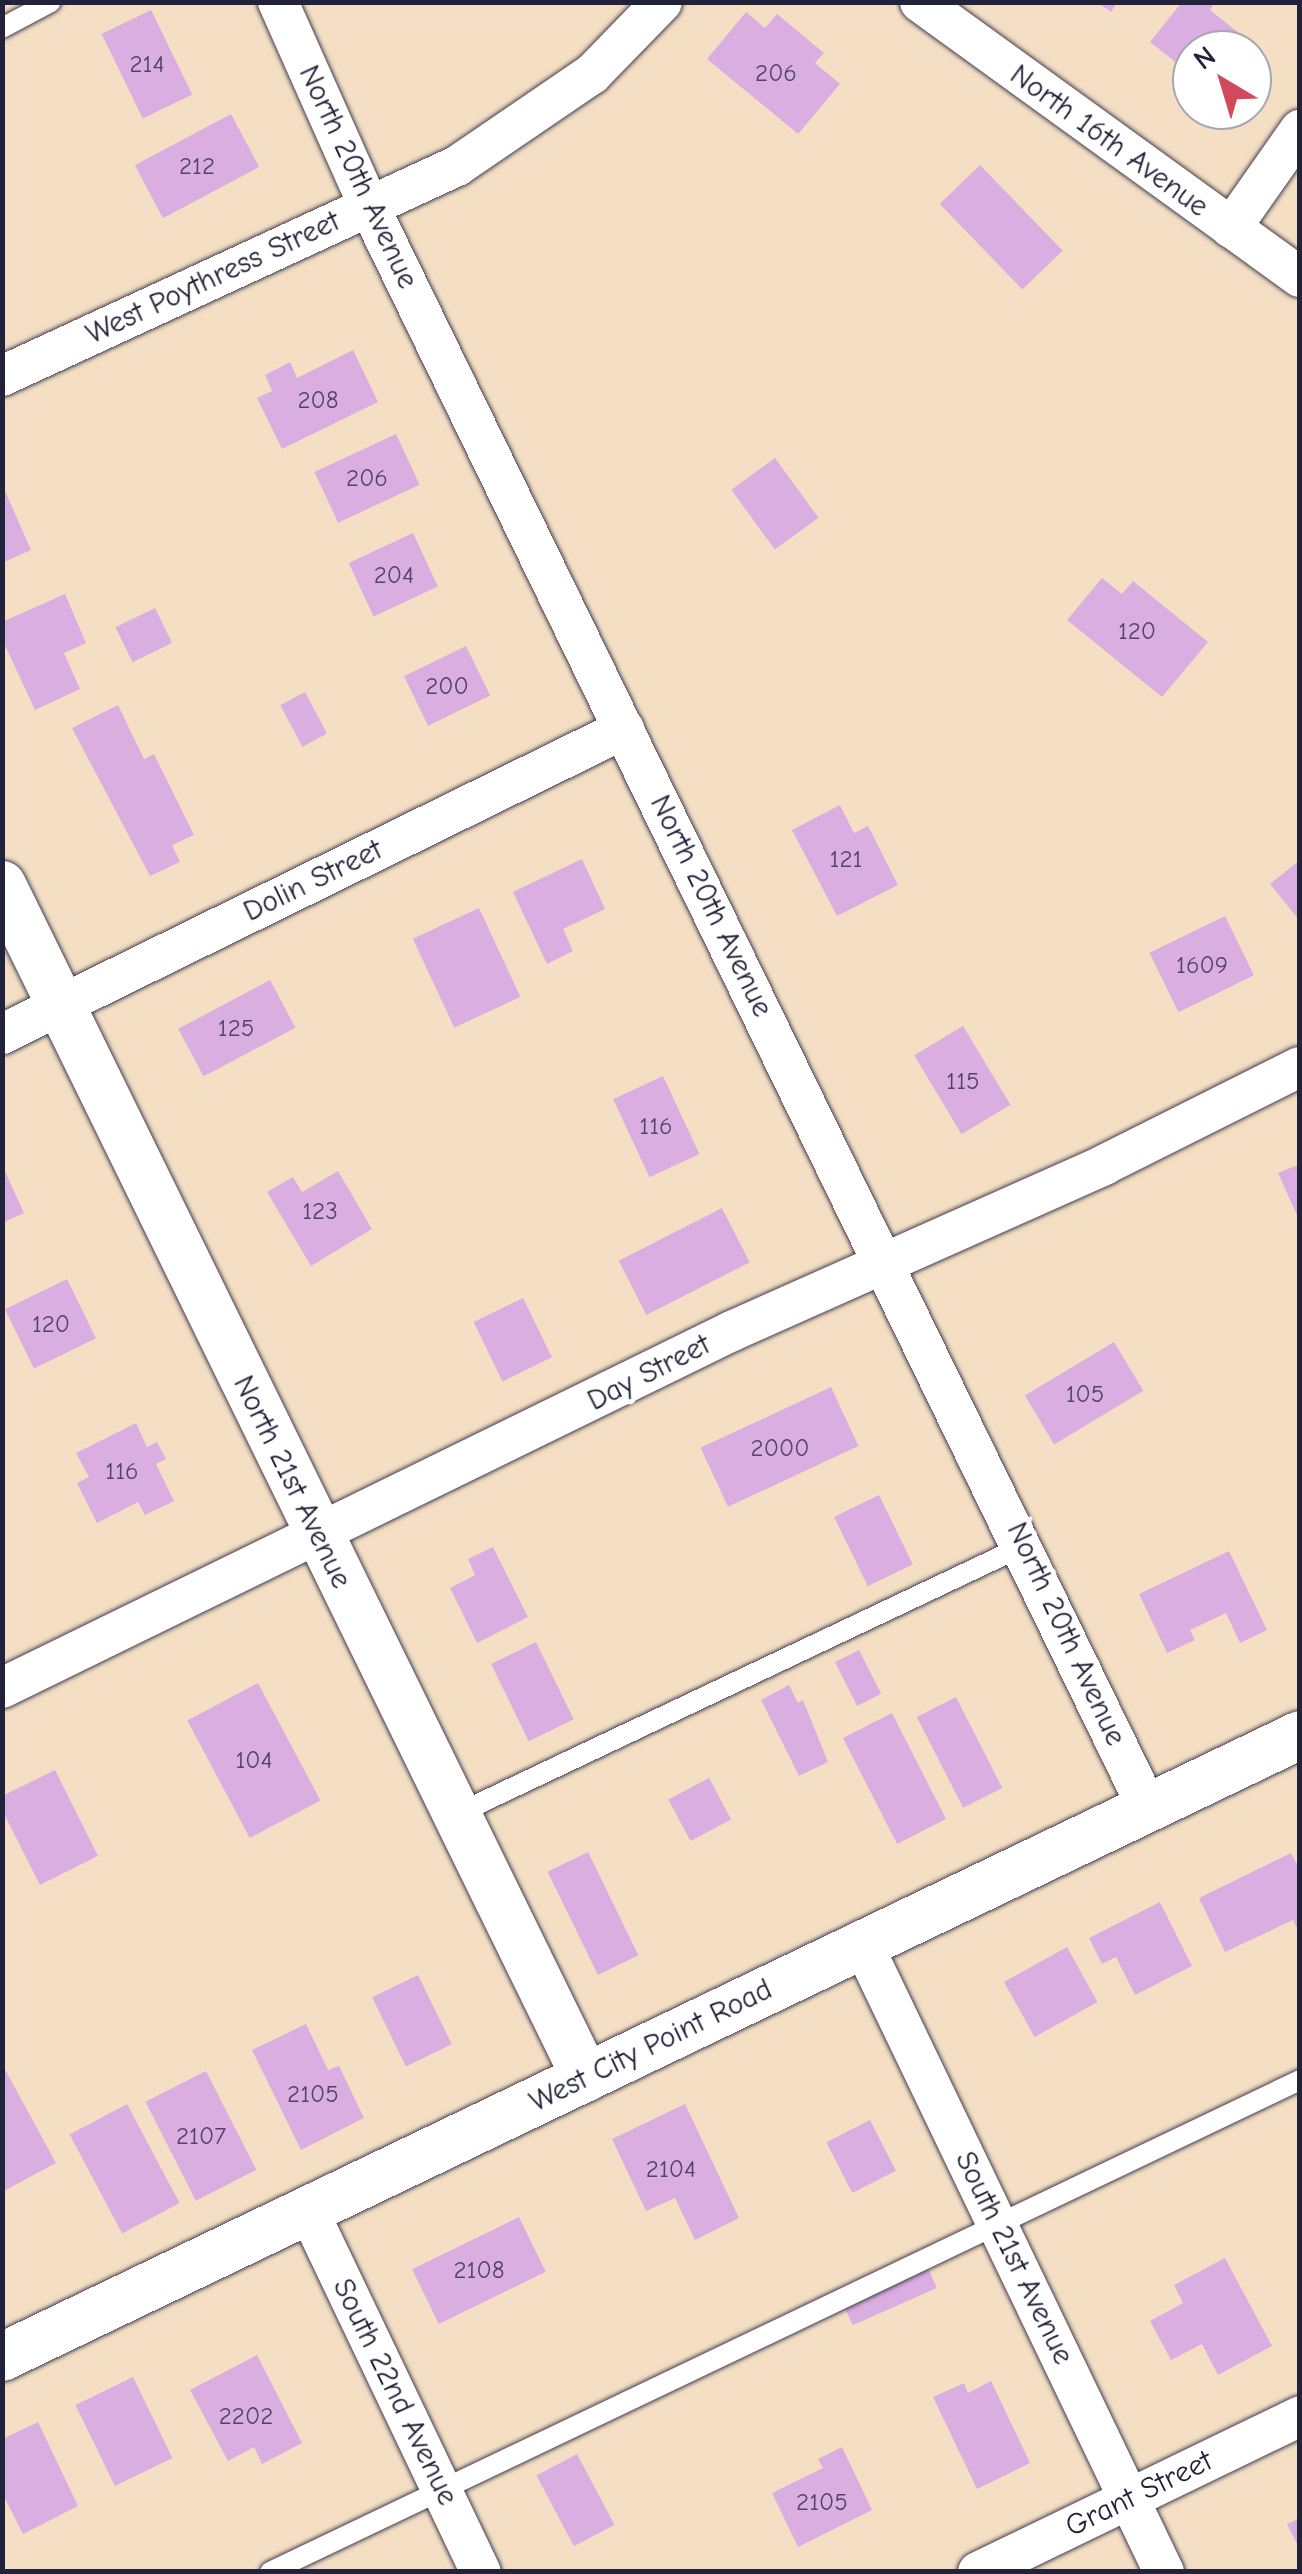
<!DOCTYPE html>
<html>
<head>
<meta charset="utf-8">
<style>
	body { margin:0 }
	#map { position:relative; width:1302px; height:2574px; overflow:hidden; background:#f5dfc4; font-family:"Comic Neue",sans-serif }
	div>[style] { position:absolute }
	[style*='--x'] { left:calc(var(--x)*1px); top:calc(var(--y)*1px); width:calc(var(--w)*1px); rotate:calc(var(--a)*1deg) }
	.building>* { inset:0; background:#dbaee2; transform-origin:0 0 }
	.roads { filter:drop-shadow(0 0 2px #423e50) drop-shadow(0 0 2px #423e50) }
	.service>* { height:20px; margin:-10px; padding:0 10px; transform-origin:10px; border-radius:10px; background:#fff }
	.minor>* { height:40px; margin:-20px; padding:0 20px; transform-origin:20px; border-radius:20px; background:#fff }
	.tertiary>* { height:48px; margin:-24px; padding:0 24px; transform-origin:24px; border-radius:24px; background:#fff }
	span { translate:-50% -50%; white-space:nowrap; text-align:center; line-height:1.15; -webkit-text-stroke:10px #fff; paint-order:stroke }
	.number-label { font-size:25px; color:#504565 }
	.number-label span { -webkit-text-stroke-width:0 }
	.street-label { font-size:30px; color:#22223b }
	.frame { position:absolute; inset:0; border:5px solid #22223b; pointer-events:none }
	.north { position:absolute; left:1172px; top:30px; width:100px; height:100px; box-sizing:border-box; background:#fff; border:2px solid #a7a7b1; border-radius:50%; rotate:322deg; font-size:28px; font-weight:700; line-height:40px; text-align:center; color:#22223b }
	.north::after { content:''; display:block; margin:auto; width:35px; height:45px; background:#d1495b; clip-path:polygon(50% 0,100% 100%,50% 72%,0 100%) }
</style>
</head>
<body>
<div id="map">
	<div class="building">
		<i style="clip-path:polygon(1097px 2px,1117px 2px,1111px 12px)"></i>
		<i style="clip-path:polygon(1182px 2px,1215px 2px,1210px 10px,1255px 46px,1192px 50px,1192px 75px,1150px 42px)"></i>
		<i style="left:151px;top:10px;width:94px;height:55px;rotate:64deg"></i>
		<i style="clip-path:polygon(746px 12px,765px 28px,777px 14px,824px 53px,815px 63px,840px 84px,798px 134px,707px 59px)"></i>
		<i style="left:231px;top:114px;width:60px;height:109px;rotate:62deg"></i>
		<i style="left:980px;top:165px;width:119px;height:56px;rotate:46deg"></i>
		<i style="clip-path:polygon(353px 350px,378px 402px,282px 449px,257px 398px,272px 391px,265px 375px,290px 362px,297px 378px)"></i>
		<i style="left:396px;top:434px;width:56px;height:90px;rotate:65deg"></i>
		<i style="left:775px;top:458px;width:74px;height:54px;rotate:54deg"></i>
		<i style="clip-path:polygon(2px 484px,31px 550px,2px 563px)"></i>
		<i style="left:413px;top:533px;width:59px;height:71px;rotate:65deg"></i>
		<i style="clip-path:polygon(1102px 578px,1122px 594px,1133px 581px,1208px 642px,1162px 697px,1067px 620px)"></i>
		<i style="clip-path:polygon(65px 594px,86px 643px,64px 653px,80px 689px,35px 710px,2px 639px,2px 622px)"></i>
		<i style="left:155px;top:608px;width:39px;height:44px;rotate:64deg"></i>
		<i style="left:466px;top:646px;width:55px;height:69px;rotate:64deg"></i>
		<i style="left:305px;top:692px;width:47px;height:28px;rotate:62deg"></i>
		<i style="clip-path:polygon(118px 705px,144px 759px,154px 754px,194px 835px,172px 845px,180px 862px,150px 876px,72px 728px)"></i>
		<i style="clip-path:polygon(840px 805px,854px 833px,868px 826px,898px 885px,837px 916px,792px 830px)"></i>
		<i style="clip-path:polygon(582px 859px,605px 909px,563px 929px,573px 951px,547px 964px,513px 892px)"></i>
		<i style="clip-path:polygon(1300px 860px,1300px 921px,1270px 884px)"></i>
		<i style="left:479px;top:908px;width:98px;height:73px;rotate:65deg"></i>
		<i style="left:1225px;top:916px;width:66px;height:84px;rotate:64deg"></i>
		<i style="left:270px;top:980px;width:54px;height:104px;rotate:62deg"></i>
		<i style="left:963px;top:1026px;width:92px;height:57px;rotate:59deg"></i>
		<i style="left:663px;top:1076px;width:86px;height:55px;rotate:65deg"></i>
		<i style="clip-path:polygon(1300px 1164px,1300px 1222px,1278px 1173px)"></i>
		<i style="clip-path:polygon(2px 1165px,24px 1213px,2px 1223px)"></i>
		<i style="clip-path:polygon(338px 1171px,372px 1229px,311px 1266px,267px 1192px,293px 1177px,302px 1192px)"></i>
		<i style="left:722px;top:1208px;width:61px;height:116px;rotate:63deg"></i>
		<i style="left:67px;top:1279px;width:66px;height:69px;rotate:64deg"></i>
		<i style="left:523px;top:1298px;width:66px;height:55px;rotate:64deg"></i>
		<i style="left:1114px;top:1342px;width:57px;height:104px;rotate:59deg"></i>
		<i style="left:831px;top:1387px;width:65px;height:144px;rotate:65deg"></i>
		<i style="clip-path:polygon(136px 1423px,147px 1447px,157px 1442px,166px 1459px,156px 1464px,174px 1501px,145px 1515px,138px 1502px,97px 1523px,77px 1483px,89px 1477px,76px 1453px)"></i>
		<i style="left:879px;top:1495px;width:77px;height:50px;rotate:64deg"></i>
		<i style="clip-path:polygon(493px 1547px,528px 1617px,477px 1643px,450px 1588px,475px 1575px,468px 1559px)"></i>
		<i style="clip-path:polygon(1229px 1551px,1267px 1630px,1240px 1643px,1226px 1613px,1190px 1630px,1195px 1640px,1167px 1653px,1139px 1594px)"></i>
		<i style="left:536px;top:1642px;width:86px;height:50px;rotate:64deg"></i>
		<i style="left:859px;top:1650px;width:49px;height:27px;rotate:63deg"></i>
		<i style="left:258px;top:1683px;width:133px;height:80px;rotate:62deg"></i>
		<i style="clip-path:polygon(789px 1685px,798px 1703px,803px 1700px,828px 1762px,799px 1776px,761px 1700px)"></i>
		<i style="left:956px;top:1697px;width:102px;height:44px;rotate:63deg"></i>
		<i style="left:892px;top:1713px;width:119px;height:55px;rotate:63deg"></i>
		<i style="clip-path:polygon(55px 1770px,98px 1856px,40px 1885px,2px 1810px,2px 1796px)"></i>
		<i style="left:709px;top:1778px;width:47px;height:46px;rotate:62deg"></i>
		<i style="left:588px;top:1852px;width:115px;height:45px;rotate:64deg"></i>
		<i style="clip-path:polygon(1291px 1853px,1300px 1870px,1300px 1934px,1293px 1920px,1225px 1952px,1199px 1898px)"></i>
		<i style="clip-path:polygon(1160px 1902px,1192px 1966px,1135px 1995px,1116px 1957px,1102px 1964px,1089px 1938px)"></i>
		<i style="left:1067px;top:1947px;width:63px;height:72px;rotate:61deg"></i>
		<i style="left:418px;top:1975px;width:77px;height:51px;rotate:64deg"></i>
		<i style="clip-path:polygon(306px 2024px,328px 2070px,339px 2066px,364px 2118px,301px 2150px,252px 2050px)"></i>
		<i style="clip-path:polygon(2px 2064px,56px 2163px,2px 2192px)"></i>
		<i style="left:206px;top:2071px;width:111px;height:68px;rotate:63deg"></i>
		<i style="left:127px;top:2104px;width:112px;height:65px;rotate:62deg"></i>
		<i style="clip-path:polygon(685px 2104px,739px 2218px,695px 2240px,675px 2198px,646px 2211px,612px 2139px)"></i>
		<i style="left:870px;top:2120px;width:57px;height:49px;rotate:63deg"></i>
		<i style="left:519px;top:2217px;width:61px;height:119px;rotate:64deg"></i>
		<i style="clip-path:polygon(1225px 2258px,1272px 2346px,1218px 2375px,1202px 2344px,1171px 2360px,1150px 2321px,1183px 2303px,1174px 2285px)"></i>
		<i style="left:927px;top:2266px;width:24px;height:92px;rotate:66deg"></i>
		<i style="clip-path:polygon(257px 2355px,302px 2443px,262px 2464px,254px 2447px,228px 2461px,190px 2390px)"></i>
		<i style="left:133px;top:2377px;width:90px;height:64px;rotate:64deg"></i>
		<i style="clip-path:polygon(991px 2381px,1030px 2463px,977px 2489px,933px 2397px,964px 2383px,968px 2393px)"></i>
		<i style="clip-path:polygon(38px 2422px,78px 2506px,23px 2534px,2px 2493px,2px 2439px)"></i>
		<i style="clip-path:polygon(842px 2447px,872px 2510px,798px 2547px,772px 2493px,823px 2468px,818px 2459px)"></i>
		<i style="left:577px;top:2454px;width:80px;height:46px;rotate:62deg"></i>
		<i style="clip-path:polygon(1300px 2518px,1300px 2550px,1287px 2524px)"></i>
	</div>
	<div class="roads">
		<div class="service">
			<i style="--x:2;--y:28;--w:55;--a:-28"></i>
			<i style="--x:457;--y:1814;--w:628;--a:-25.34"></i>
			<i style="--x:270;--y:2572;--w:1141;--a:-25.53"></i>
		</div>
		<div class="minor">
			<i style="--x:278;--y:2;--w:223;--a:66"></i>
			<i style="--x:369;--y:206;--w:1782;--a:64.08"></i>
			<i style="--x:920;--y:2;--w:469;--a:35.9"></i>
			<i style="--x:1231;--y:228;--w:120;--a:-54.9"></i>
			<i style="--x:2;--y:376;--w:501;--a:-24.78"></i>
			<i style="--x:457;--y:166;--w:163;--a:-34.3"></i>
			<i style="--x:592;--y:74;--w:100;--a:-45.8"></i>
			<i style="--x:2;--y:1034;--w:693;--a:-26.12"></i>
			<i style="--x:2;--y:1688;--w:813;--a:-26.06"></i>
			<i style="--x:732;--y:1331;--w:407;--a:-24"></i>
			<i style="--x:1104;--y:1165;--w:219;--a:-26.6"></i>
			<i style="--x:863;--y:1945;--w:696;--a:64.36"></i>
			<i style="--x:309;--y:2212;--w:399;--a:64.5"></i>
			<i style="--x:978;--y:2572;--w:358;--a:-25.8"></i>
		</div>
		<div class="tertiary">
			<i style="--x:2;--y:885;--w:1328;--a:63.92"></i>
			<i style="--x:2;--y:2357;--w:1439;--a:-25.6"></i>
		</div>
	</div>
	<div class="number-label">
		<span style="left:147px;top:64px">214</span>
		<span style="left:776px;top:73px">206</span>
		<span style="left:197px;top:166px">212</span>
		<span style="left:318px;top:400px">208</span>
		<span style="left:367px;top:478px">206</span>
		<span style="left:394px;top:575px">204</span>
		<span style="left:1137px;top:631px">120</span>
		<span style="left:447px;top:686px">200</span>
		<span style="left:846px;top:859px">121</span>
		<span style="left:1202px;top:965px">1609</span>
		<span style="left:236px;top:1028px">125</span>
		<span style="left:963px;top:1081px">115</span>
		<span style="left:656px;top:1126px">116</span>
		<span style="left:320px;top:1211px">123</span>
		<span style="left:51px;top:1324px">120</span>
		<span style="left:1085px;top:1394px">105</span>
		<span style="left:780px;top:1448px">2000</span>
		<span style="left:122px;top:1471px">116</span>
		<span style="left:254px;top:1760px">104</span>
		<span style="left:313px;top:2094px">2105</span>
		<span style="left:201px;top:2136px">2107</span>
		<span style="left:671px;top:2169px">2104</span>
		<span style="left:479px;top:2270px">2108</span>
		<span style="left:246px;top:2416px">2202</span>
		<span style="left:822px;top:2502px">2105</span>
	</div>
	<div class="street-label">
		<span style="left:1109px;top:141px;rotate:36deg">North 16th Avenue</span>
		<span style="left:358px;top:177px;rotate:65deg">North 20th Avenue</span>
		<span style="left:213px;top:278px;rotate:-25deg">West Poythress Street</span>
		<span style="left:313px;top:881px;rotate:-26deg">Dolin Street</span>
		<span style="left:711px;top:906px;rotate:64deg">North 20th Avenue</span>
		<span style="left:649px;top:1373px;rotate:-27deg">Day Street</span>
		<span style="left:292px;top:1482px;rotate:64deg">North 21st Avenue</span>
		<span style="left:1066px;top:1634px;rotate:65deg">North 20th Avenue</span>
		<span style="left:651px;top:2046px;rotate:-26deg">West City Point Road</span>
		<span style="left:1014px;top:2258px;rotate:64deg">South 21st Avenue</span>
		<span style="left:395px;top:2392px;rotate:64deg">South 22nd Avenue</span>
		<span style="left:1139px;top:2494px;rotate:-26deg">Grant Street</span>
	</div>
	<div class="frame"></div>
	<div class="north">N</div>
</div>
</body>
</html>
